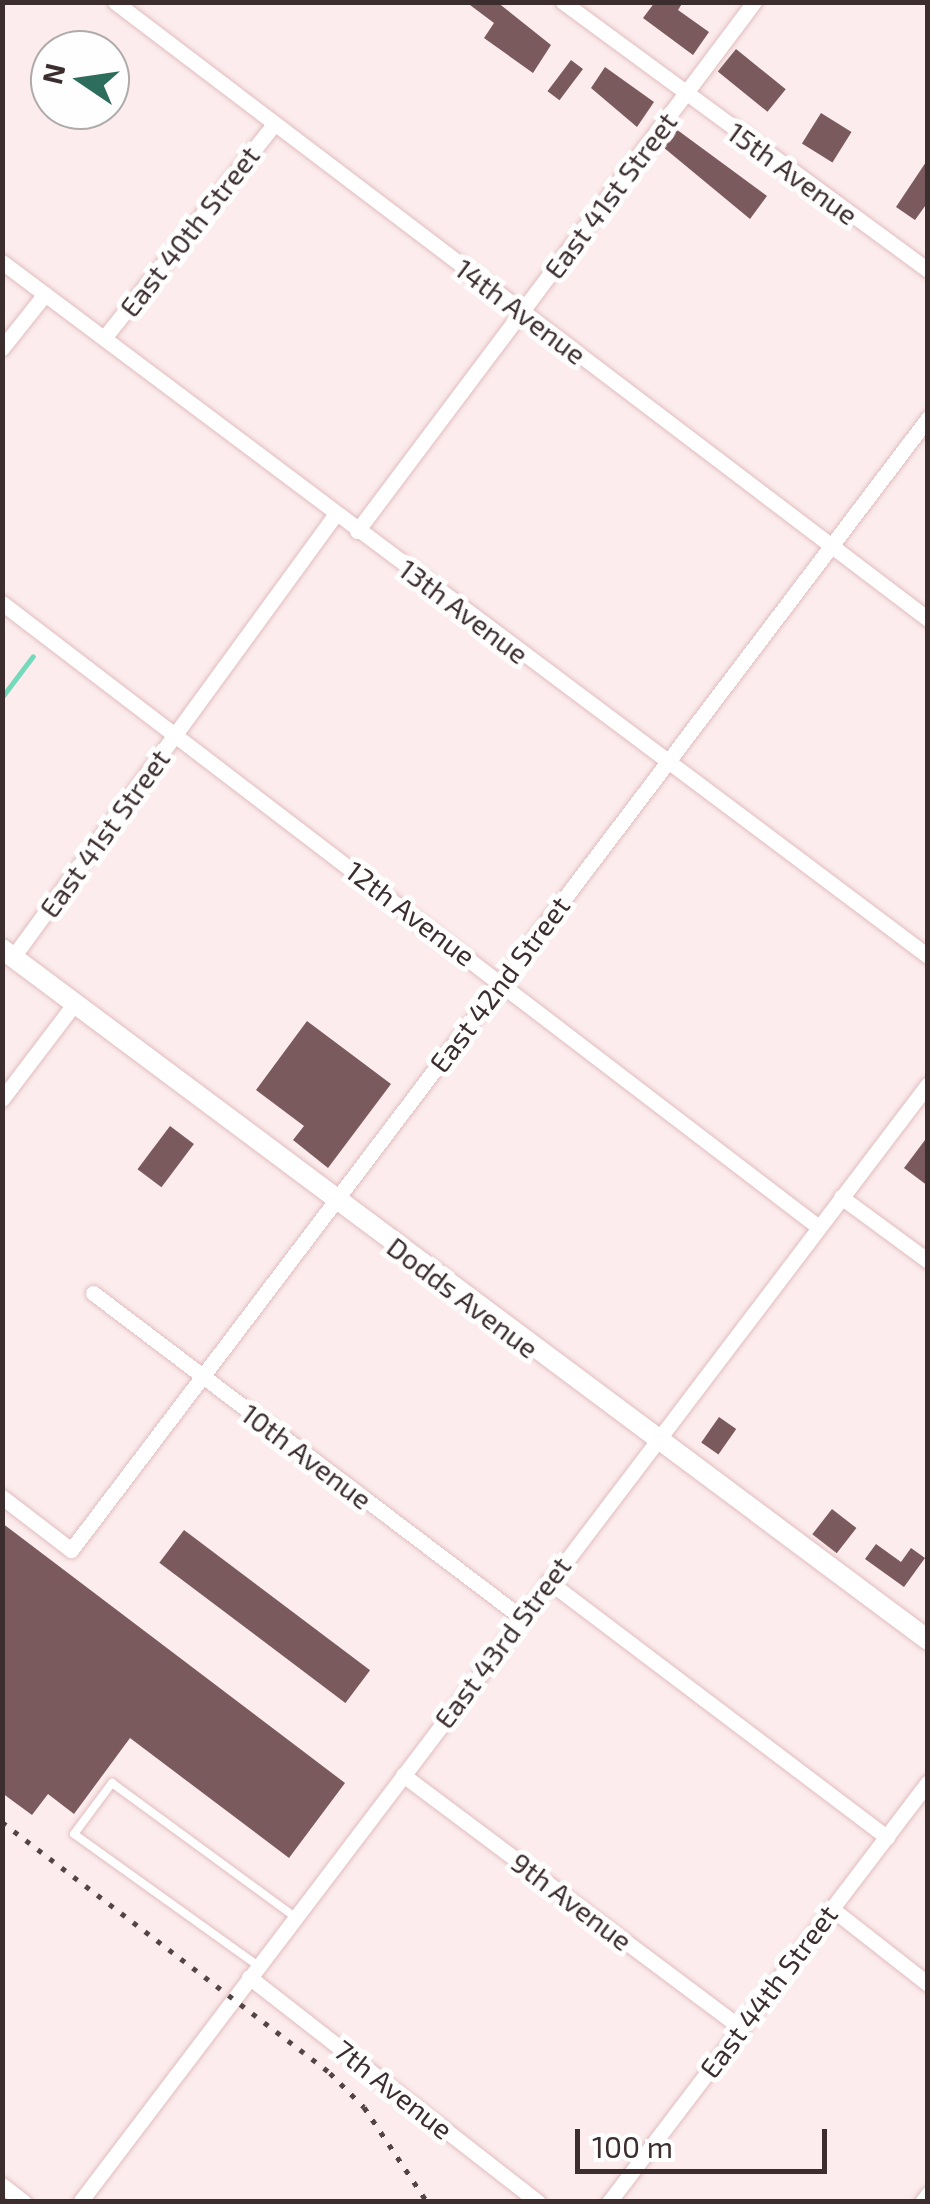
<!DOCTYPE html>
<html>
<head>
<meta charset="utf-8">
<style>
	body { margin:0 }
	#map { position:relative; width:930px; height:2204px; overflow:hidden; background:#fceced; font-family:"Exo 2",sans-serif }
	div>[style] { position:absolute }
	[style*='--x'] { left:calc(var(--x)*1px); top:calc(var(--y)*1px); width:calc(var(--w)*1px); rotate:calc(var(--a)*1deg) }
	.stream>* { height:5px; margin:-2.5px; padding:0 2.5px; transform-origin:2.5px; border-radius:2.5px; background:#75d9bc }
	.building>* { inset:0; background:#7a5a5d; transform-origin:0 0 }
	.roads { filter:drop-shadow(0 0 2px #e1bcbf) drop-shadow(0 0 2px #e1bcbf) }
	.service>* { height:8px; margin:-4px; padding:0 4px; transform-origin:4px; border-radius:4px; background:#fff }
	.minor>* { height:15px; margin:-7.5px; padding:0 7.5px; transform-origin:7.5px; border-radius:7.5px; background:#fff }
	.tertiary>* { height:20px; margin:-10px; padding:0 10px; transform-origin:10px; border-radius:10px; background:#fff }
	.rail>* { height:5px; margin-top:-2.5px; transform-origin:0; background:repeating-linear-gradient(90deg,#524344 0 5px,transparent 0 15px) }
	span { translate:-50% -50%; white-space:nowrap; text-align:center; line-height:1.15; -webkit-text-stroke:10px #fefefe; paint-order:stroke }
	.street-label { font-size:28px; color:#3c2e2f }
	.frame { position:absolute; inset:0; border:5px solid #3c2e2f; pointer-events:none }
	.north { position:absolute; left:30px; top:30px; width:100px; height:100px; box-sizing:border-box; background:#fefefe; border:2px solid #b0abab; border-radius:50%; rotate:283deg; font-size:28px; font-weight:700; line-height:40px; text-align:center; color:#3c2e2f }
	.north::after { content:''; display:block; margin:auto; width:35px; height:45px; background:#2c6d5c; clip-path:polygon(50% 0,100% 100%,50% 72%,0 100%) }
	.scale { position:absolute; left:575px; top:2129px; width:252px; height:45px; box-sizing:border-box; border:5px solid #3c2e2f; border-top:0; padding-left:12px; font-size:30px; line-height:35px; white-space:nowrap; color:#3c2e2f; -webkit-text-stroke:8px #fefefe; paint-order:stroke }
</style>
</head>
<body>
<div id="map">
	<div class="stream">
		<i style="--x:2;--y:697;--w:51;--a:-52.9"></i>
	</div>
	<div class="building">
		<i style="clip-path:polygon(466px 2px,497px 2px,551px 45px,533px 73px,484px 38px,494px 23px)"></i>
		<i style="clip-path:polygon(655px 2px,683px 2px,678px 10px,709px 32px,693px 55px,643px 18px)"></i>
		<i style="left:736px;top:49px;width:64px;height:29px;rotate:39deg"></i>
		<i style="left:571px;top:60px;width:15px;height:39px;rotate:37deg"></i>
		<i style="clip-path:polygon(605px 67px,654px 102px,637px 127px,591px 88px)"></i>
		<i style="left:821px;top:113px;width:36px;height:36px;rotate:32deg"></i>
		<i style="clip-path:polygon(676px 129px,767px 196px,750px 219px,663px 147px)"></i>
		<i style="clip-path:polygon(928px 159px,928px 202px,915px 220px,896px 207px)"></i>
		<i style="clip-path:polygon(307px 1021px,391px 1084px,328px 1168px,293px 1140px,304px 1126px,256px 1090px)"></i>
		<i style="left:170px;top:1126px;width:30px;height:54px;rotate:37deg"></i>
		<i style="clip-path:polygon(928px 1136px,928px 1186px,904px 1168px)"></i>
		<i style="left:719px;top:1417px;width:21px;height:31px;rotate:35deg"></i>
		<i style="left:832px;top:1509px;width:31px;height:32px;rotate:38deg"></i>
		<i style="clip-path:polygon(2px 1523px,345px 1783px,289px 1858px,130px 1738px,74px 1814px,48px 1794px,32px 1815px,2px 1793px)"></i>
		<i style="left:184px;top:1530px;width:233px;height:41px;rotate:37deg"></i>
		<i style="clip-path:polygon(876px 1544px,901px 1562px,911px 1548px,925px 1558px,904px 1587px,865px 1559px)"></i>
	</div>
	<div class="roads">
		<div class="service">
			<i style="--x:257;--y:1965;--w:225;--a:-144.4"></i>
			<i style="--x:74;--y:1834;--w:64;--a:-53.3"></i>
			<i style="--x:112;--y:1783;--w:225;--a:36.2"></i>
		</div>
		<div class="minor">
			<i style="--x:115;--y:2;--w:1021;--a:37.2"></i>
			<i style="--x:563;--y:2;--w:453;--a:36.3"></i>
			<i style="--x:2;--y:262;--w:1157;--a:36.85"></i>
			<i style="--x:104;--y:338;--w:273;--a:-51.5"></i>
			<i style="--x:2;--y:348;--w:69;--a:-51.5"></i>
			<i style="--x:357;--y:531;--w:661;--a:-53.11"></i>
			<i style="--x:2;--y:603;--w:1026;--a:37.39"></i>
			<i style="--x:13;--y:957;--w:547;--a:-53.93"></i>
			<i style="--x:2;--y:1099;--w:119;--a:-52.8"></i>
			<i style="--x:841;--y:1197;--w:108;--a:36.3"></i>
			<i style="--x:93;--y:1293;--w:537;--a:37.13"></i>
			<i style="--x:2;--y:1497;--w:87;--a:37.5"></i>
			<i style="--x:71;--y:1550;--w:1420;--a:-52.87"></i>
			<i style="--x:548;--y:1581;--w:425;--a:37.1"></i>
			<i style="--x:403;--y:1775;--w:421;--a:36.8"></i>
			<i style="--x:831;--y:1908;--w:123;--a:38.1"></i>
			<i style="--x:249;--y:1977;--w:366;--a:37.9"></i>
			<i style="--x:2;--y:2185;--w:28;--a:38"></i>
			<i style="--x:80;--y:2202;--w:1403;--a:-52.82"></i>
			<i style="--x:609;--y:2202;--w:527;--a:-52.78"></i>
			<i style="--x:922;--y:2202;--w:10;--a:-53"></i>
		</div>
		<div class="tertiary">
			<i style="--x:2;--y:949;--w:1155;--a:36.73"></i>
		</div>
	</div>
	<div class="rail">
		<i style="--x:2;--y:1822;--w:413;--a:37.4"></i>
		<i style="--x:330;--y:2073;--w:48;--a:45"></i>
		<i style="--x:364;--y:2107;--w:114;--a:56.4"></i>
	</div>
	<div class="street-label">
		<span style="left:793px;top:173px;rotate:36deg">15th Avenue</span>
		<span style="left:610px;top:195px;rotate:-53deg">East 41st Street</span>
		<span style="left:189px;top:231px;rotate:-52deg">East 40th Street</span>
		<span style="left:521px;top:311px;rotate:37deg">14th Avenue</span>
		<span style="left:464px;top:611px;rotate:37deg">13th Avenue</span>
		<span style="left:104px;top:833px;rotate:-54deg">East 41st Street</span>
		<span style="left:411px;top:913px;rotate:37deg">12th Avenue</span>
		<span style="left:499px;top:984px;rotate:-53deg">East 42nd Street</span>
		<span style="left:463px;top:1297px;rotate:37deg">Dodds Avenue</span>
		<span style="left:307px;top:1456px;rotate:37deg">10th Avenue</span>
		<span style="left:502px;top:1642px;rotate:-53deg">East 43rd Street</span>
		<span style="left:572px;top:1901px;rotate:37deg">9th Avenue</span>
		<span style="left:768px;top:1991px;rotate:-53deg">East 44th Street</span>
		<span style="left:394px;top:2089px;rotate:38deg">7th Avenue</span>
	</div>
	<div class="frame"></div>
	<div class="north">N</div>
	<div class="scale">100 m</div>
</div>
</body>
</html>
